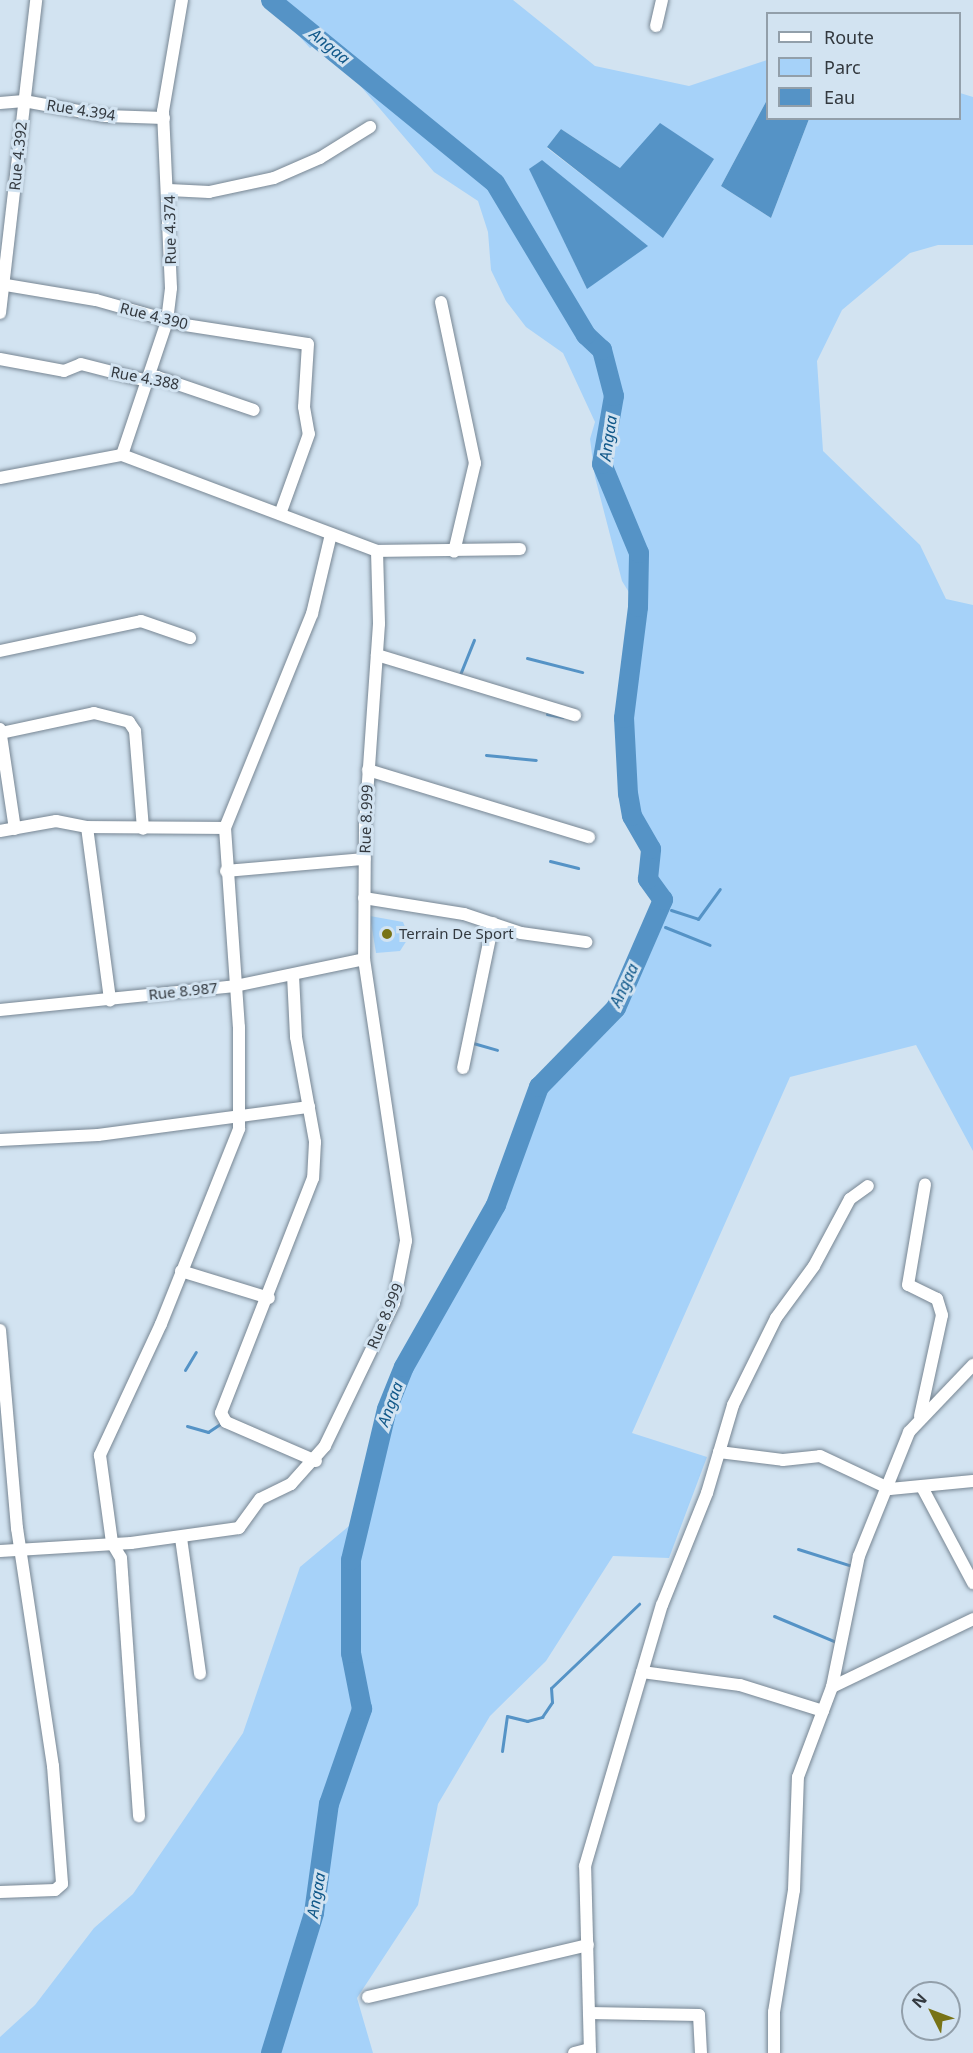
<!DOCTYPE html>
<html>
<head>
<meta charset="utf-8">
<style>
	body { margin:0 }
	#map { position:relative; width:973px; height:2053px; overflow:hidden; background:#d2e3f1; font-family:"Noto Sans",sans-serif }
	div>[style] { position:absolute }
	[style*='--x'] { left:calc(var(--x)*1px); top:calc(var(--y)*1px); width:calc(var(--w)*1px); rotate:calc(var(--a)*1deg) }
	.green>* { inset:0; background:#a6d2f9 }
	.water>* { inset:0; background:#5593c6 }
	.stream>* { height:3px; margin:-1.5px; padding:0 1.5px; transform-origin:1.5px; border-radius:1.5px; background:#5593c6 }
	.river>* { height:20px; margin:-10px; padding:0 10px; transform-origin:10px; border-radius:10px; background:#5593c6 }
	.roads { filter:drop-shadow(0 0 2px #778693) drop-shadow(0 0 2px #778693) }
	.street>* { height:12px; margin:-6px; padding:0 6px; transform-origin:6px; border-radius:6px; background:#fff }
	.dots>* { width:16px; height:16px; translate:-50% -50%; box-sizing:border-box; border:3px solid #d2e3f1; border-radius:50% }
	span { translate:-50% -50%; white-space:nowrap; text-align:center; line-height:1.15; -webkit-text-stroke:6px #d2e3f1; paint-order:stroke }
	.street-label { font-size:15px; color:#33393f }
	.poi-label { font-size:15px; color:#33393f }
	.left { translate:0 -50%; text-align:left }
	.water-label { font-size:16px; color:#115889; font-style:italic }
	.legend { position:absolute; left:766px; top:12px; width:195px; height:108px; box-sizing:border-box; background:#d2e3f1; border:2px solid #929faa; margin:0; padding:8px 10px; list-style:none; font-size:18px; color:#33393f }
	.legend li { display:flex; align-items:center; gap:12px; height:30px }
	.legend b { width:30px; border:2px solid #929faa }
	.north { position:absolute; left:901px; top:1981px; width:60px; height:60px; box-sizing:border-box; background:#d2e3f1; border:2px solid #929faa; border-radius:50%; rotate:312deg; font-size:16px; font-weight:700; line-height:24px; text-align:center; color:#33393f }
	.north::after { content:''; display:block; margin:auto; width:21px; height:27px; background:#787316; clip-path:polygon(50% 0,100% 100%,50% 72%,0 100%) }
</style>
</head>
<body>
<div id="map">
	<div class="green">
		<i style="clip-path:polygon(evenodd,266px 0,513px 0,595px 66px,689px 86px,767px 60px,767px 100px,721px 186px,771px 218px,809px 119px,960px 118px,960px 93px,973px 97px,973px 245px,938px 245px,910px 253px,842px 310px,817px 361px,823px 451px,920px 545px,946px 599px,973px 605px,973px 1151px,916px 1045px,790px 1077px,632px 1433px,707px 1457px,669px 1558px,613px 1556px,546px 1661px,490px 1716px,438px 1804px,418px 1905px,357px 1998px,373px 2053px,0 2053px,0 2037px,35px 2005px,94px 1928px,133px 1894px,243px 1733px,300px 1567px,361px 1516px,371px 1462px,404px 1367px,496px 1205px,539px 1087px,616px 1008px,663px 905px,648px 879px,651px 849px,632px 816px,628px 794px,624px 718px,638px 607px,622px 581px,595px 477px,590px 439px,595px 422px,563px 353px,526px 327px,506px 301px,491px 270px,488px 232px,478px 201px,434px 172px,322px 41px,310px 48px,266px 0,561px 129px,620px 168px,663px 237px,547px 148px,561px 129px,266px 0,542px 160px,587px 289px,530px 169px,542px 160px)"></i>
		<i style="clip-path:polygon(370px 916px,403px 922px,409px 937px,400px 951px,376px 953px)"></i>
	</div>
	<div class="water">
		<i style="clip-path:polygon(767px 100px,768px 118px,809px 119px,771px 218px,721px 186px)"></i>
		<i style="clip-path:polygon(660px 123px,714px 159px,663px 238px,547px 147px,561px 129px,620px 168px)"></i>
		<i style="clip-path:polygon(542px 160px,648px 246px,587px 289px,529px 169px)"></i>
	</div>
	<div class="stream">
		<i style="--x:527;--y:658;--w:57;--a:14.3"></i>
		<i style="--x:459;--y:677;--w:40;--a:-68"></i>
		<i style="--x:547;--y:714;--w:16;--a:11"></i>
		<i style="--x:486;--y:755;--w:50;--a:5.7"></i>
		<i style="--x:550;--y:861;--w:29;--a:14"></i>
		<i style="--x:671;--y:910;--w:28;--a:18"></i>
		<i style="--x:698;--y:919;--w:37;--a:-54"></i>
		<i style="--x:665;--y:927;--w:48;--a:21.8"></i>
		<i style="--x:473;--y:1043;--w:25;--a:16"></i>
		<i style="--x:185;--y:1370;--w:21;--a:-59"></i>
		<i style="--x:187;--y:1426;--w:22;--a:16"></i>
		<i style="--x:208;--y:1432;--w:14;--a:-34"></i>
		<i style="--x:798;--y:1549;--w:57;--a:17.5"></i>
		<i style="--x:774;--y:1616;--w:67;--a:22.8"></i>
		<i style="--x:502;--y:1751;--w:35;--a:-82"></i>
		<i style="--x:507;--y:1716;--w:21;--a:14"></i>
		<i style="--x:527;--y:1721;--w:16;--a:-15"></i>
		<i style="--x:542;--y:1717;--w:18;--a:-56"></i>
		<i style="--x:552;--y:1702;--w:14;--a:-94"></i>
		<i style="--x:551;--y:1688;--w:122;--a:-43.7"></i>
	</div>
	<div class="river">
		<i style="--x:271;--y:2053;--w:146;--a:-72.9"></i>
		<i style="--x:314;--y:1913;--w:110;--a:-82.2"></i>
		<i style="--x:329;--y:1804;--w:101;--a:-70.8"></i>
		<i style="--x:362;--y:1709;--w:57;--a:-101.1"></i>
		<i style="--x:351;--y:1653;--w:93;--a:-90"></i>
		<i style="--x:351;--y:1560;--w:155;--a:-76.6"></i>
		<i style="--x:387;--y:1409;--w:45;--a:-68"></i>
		<i style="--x:404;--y:1367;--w:186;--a:-60.4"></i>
		<i style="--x:496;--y:1205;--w:126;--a:-70"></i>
		<i style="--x:539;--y:1087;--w:110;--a:-45.7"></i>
		<i style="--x:616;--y:1008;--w:118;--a:-66.5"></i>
		<i style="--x:663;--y:900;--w:26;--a:-126"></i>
		<i style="--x:648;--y:879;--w:30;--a:-84"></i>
		<i style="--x:651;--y:849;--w:38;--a:-120"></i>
		<i style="--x:632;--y:816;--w:22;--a:-100"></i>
		<i style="--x:628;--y:794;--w:76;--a:-93"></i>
		<i style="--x:624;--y:718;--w:112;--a:-82.8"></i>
		<i style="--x:638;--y:607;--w:54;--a:-88.9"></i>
		<i style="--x:639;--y:553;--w:96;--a:-112.6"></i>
		<i style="--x:602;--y:464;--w:69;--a:-80"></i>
		<i style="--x:614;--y:396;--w:48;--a:-104.6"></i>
		<i style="--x:602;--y:350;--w:22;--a:-137"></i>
		<i style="--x:586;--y:335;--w:177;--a:-120.9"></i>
		<i style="--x:495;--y:183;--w:289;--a:-140.8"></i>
	</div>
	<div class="roads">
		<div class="street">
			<i style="--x:656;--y:26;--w:27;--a:-77"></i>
			<i style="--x:0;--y:103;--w:24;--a:-5"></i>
			<i style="--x:24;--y:101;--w:83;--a:10.4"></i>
			<i style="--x:106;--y:116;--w:58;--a:2"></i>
			<i style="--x:169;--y:190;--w:40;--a:2.9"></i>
			<i style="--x:209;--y:192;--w:66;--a:-12.2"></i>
			<i style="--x:274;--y:178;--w:50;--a:-23.5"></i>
			<i style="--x:320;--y:158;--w:59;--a:-31.8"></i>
			<i style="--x:0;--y:284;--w:97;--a:9.5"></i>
			<i style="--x:96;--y:300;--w:92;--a:15.7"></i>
			<i style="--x:185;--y:325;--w:124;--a:8.8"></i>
			<i style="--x:308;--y:344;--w:63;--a:93.6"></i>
			<i style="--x:304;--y:407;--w:27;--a:80"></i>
			<i style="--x:309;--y:434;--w:85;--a:109.9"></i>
			<i style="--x:441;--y:302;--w:165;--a:78.1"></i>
			<i style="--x:475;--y:463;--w:91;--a:103.3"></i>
			<i style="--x:0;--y:313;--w:315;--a:-83.4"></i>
			<i style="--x:0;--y:359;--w:65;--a:10.6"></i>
			<i style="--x:64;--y:371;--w:18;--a:-22"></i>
			<i style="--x:81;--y:364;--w:68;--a:14.4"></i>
			<i style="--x:147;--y:381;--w:11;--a:-22"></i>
			<i style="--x:157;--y:377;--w:102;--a:18.8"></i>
			<i style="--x:122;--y:455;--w:141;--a:-71.4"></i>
			<i style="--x:167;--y:321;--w:33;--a:-83"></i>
			<i style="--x:171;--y:288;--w:177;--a:-92.6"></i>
			<i style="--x:163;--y:111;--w:113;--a:-80.3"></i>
			<i style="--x:0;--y:478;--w:124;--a:-10.7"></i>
			<i style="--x:122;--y:455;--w:272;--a:20.6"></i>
			<i style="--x:377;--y:551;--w:73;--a:88.4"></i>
			<i style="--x:379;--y:624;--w:202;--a:94"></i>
			<i style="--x:365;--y:826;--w:133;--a:90.4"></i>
			<i style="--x:364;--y:959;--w:285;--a:81.5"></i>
			<i style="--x:406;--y:1241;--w:63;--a:101"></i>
			<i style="--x:394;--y:1303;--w:159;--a:115.8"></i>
			<i style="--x:325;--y:1446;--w:51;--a:131.8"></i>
			<i style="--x:291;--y:1484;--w:34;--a:154"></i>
			<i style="--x:260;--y:1499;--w:36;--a:126"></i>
			<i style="--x:239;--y:1528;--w:109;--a:172.1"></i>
			<i style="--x:131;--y:1543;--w:131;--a:176.5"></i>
			<i style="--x:377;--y:551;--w:143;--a:-0.8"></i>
			<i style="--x:0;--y:651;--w:144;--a:-12"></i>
			<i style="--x:141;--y:621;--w:52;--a:19.1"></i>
			<i style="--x:377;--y:655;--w:207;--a:16.9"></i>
			<i style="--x:0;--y:729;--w:101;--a:81.5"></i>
			<i style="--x:1;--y:733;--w:95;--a:-12.1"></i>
			<i style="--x:94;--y:713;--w:36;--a:14"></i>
			<i style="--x:129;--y:722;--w:11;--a:56"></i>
			<i style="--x:135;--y:731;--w:98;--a:85.3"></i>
			<i style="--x:368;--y:770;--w:231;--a:16.9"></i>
			<i style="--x:87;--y:827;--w:175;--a:82.4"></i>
			<i style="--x:225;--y:828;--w:231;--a:-67.9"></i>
			<i style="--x:312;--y:614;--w:82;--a:-76.6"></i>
			<i style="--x:0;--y:831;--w:57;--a:-10.1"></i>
			<i style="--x:56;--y:821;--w:32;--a:11"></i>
			<i style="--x:87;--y:827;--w:138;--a:0.4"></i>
			<i style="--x:225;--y:828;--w:199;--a:86"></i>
			<i style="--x:239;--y:1027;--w:102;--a:90"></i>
			<i style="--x:239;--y:1129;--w:210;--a:111.8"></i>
			<i style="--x:161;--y:1324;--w:145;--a:115"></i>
			<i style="--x:100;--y:1455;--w:89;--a:82.2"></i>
			<i style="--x:112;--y:1543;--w:17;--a:59"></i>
			<i style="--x:121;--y:1558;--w:259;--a:86"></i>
			<i style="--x:226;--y:871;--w:139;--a:-5"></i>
			<i style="--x:364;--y:898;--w:101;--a:9.1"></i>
			<i style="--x:464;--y:914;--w:60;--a:18.4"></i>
			<i style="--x:521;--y:933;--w:66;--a:7.9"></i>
			<i style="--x:293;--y:975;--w:62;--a:87.2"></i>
			<i style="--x:296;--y:1037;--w:107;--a:79.7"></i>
			<i style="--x:315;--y:1142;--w:36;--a:93"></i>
			<i style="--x:313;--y:1178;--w:252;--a:111.4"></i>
			<i style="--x:221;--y:1413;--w:10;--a:61"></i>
			<i style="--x:226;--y:1422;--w:98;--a:23.4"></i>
			<i style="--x:0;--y:1010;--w:236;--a:-5.8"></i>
			<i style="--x:235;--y:986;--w:132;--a:-11.8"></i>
			<i style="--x:463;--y:1068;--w:148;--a:-78.3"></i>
			<i style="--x:0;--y:1140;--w:98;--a:-2.9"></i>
			<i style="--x:98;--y:1135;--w:213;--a:-7.6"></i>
			<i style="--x:181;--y:1271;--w:92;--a:17.1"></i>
			<i style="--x:0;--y:1330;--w:199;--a:85.1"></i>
			<i style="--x:17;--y:1528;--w:241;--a:81.4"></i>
			<i style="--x:53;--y:1766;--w:118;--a:85.6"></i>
			<i style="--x:62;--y:1884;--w:9;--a:139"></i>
			<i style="--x:55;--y:1890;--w:55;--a:177.9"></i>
			<i style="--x:920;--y:1416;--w:103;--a:-77.7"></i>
			<i style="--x:942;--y:1315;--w:17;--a:-107"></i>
			<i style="--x:937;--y:1299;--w:32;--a:-154"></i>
			<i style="--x:908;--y:1285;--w:102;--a:-80.4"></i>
			<i style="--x:719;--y:1452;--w:64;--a:7.1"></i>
			<i style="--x:783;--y:1460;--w:37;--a:-6"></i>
			<i style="--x:820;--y:1456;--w:77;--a:25.2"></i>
			<i style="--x:890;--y:1489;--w:83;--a:-5.5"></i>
			<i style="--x:922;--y:1487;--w:109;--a:62"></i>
			<i style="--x:181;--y:1538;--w:137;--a:82"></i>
			<i style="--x:642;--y:1672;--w:99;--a:7.6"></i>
			<i style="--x:740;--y:1685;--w:87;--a:17.4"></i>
			<i style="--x:832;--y:1687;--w:157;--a:-25.7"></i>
			<i style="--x:368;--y:1997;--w:226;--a:-13.3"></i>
			<i style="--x:589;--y:2013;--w:110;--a:1"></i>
			<i style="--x:699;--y:2015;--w:38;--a:87"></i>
			<i style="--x:574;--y:2053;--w:16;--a:-14"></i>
			<i style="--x:590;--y:2053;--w:187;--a:-91.5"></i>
			<i style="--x:585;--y:1866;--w:272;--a:-73.6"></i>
			<i style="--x:662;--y:1605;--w:121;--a:-68.1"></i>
			<i style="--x:707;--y:1493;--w:92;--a:-73.5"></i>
			<i style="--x:733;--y:1405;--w:97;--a:-63.7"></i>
			<i style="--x:776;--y:1318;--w:64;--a:-53.8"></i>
			<i style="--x:814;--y:1266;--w:76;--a:-61.8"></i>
			<i style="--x:850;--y:1199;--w:22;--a:-36"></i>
			<i style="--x:774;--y:2053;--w:41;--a:-90"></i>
			<i style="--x:774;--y:2012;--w:124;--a:-80.7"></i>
			<i style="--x:794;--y:1890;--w:113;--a:-88"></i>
			<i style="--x:798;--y:1777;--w:96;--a:-69.3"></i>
			<i style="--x:832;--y:1687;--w:134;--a:-78.4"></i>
			<i style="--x:859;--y:1556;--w:134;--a:-68"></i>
			<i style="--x:909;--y:1432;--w:93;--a:-46.3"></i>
		</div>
	</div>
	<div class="dots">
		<i style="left:387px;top:934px;background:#787316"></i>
	</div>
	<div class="street-label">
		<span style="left:81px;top:110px;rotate:9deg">Rue 4.394</span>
		<span style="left:18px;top:156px;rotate:-84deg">Rue 4.392</span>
		<span style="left:170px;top:230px;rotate:-91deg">Rue 4.374</span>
		<span style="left:154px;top:316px;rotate:14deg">Rue 4.390</span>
		<span style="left:145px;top:378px;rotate:11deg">Rue 4.388</span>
		<span style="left:366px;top:819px;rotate:-88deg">Rue 8.999</span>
		<span style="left:183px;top:991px;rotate:-6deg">Rue 8.987</span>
		<span style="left:385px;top:1316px;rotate:-67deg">Rue 8.999</span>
	</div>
	<div class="poi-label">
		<span class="left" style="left:399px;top:934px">Terrain De Sport</span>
	</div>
	<div class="water-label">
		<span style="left:330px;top:46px;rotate:39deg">Angaa</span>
		<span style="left:608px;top:438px;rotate:-82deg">Angaa</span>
		<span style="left:624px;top:985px;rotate:-65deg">Angaa</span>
		<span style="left:390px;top:1404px;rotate:-70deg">Angaa</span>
		<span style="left:316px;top:1895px;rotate:-80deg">Angaa</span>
	</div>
	<ul class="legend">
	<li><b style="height:8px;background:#fff"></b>Route</li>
	<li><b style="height:16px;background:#a6d2f9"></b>Parc</li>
	<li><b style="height:16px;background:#5593c6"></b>Eau</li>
	</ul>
	<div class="north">N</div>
</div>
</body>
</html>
